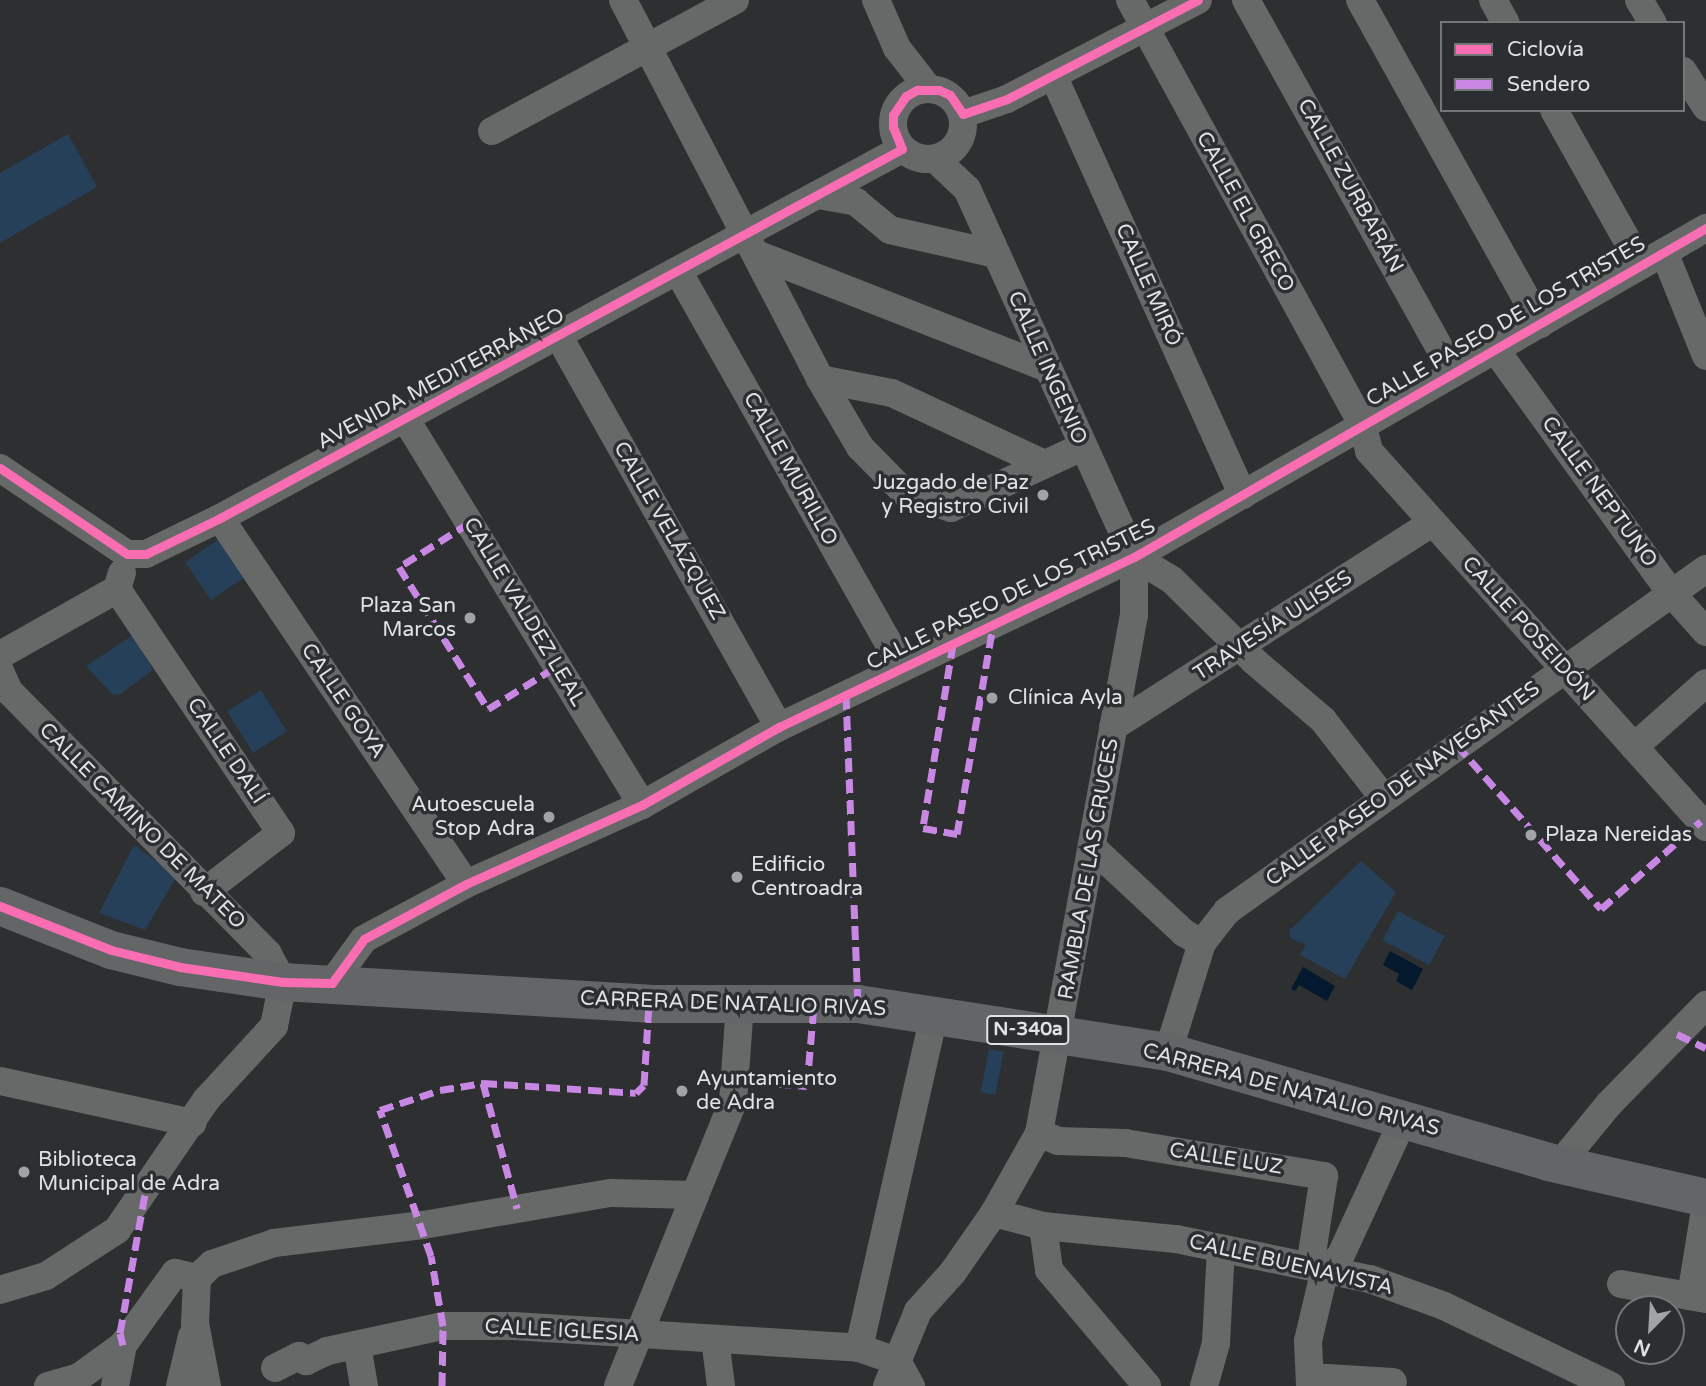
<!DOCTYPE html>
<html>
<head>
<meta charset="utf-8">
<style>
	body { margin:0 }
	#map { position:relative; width:1706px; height:1386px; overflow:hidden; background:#2d2f30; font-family:"Varela Round",sans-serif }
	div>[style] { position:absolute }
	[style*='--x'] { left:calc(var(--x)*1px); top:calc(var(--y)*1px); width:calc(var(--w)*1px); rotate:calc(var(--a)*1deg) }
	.green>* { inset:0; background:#26405a; transform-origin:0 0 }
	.water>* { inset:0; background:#04192d }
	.minor>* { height:28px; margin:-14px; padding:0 14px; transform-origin:14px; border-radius:14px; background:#676868 }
	.minor>.ring { margin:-14px; padding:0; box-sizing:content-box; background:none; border:28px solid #676868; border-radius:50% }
	.highway>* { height:38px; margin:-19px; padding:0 19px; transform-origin:19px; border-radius:19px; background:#646566 }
	.quiet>* { height:7px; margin-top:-3.5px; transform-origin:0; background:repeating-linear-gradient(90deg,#c787e3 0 14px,transparent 0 21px) }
	.cycleway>* { height:9px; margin:-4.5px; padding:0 4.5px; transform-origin:4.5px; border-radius:4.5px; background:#f96db3 }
	.dots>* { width:19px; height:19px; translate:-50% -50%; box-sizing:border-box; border:4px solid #2c2f31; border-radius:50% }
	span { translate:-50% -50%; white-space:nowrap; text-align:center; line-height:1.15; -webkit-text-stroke:7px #2c2f31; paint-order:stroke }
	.shield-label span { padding:2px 5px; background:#2c2f31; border:2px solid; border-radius:5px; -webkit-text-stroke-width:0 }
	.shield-label { font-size:19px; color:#e0e2e3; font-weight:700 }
	.street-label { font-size:21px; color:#e0e2e3 }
	.poi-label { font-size:21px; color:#e0e2e3 }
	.right { translate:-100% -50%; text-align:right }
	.left { translate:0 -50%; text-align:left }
	.legend { position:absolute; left:1440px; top:21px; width:245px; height:91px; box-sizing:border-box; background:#2c2f31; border:2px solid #747778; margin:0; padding:9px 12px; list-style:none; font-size:21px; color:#e0e2e3 }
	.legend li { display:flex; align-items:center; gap:14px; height:35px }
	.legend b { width:35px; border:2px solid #747778 }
	.north { position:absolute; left:1615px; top:1295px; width:70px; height:70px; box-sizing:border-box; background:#2c2f31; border:2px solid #747778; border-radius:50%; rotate:204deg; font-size:19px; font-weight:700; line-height:28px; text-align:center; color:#e0e2e3 }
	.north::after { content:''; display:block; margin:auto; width:24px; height:32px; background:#a1a3a4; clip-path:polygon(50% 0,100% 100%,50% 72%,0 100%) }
</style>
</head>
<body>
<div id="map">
	<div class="green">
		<i style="clip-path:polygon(68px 134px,97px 187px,0 243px,0 173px)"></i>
		<i style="left:219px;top:539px;width:46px;height:41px;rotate:56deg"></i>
		<i style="clip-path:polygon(133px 635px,153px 670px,119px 695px,112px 694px,86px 666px)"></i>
		<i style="left:261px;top:690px;width:49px;height:40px;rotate:58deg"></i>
		<i style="clip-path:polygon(134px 845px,177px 876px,145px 930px,99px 913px)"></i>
		<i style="clip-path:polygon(1361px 861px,1396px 892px,1345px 979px,1300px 955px,1306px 945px,1290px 938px,1290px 930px)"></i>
		<i style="left:1398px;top:911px;width:53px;height:33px;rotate:28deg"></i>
		<i style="left:989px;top:1049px;width:15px;height:44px;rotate:11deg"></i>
	</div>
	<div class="water">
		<i style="clip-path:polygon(1390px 951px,1423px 969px,1412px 990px,1396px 981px,1399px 974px,1383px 965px)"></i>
		<i style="clip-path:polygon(1303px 967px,1335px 986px,1327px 1001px,1299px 985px,1295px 991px,1291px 989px)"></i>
	</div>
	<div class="minor">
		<i style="--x:623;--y:0;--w:427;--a:62.5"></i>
		<i style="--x:820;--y:379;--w:79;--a:59.5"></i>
		<i style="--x:860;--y:447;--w:64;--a:45.6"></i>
		<i style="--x:905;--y:493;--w:48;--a:18.1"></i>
		<i style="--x:951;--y:508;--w:145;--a:-25"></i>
		<i style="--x:876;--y:0;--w:52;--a:66.4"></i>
		<i style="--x:897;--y:48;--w:51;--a:52.2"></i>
		<i style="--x:1130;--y:0;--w:483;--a:61.3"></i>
		<i style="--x:1362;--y:424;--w:28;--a:75"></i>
		<i style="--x:1369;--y:451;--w:505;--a:48.13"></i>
		<i style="--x:1246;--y:0;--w:426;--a:60.9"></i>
		<i style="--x:1360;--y:0;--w:371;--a:60.9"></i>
		<i style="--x:1493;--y:0;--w:26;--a:61"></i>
		<i style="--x:1639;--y:0;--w:27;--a:59"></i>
		<i style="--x:1683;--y:71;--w:43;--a:57.4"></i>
		<i style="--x:1053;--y:75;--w:461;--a:65.7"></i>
		<i class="ring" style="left:893px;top:89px;width:42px;height:42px"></i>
		<i style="--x:1554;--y:110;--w:178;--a:60.7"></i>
		<i style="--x:963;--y:114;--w:46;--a:-18.8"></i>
		<i style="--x:1007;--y:99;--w:215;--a:-27.4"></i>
		<i style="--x:492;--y:131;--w:276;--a:-28.3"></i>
		<i style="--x:818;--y:195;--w:39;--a:10"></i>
		<i style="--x:856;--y:202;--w:44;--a:39.5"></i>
		<i style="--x:890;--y:230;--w:109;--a:12.8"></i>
		<i style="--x:1664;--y:252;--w:112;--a:68"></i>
		<i style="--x:759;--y:255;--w:309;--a:21.4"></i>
		<i style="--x:678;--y:271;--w:455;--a:60.5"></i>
		<i style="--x:558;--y:335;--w:450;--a:60.6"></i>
		<i style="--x:1495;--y:349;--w:302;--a:54.2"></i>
		<i style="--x:1672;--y:594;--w:51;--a:48.2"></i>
		<i style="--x:820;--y:379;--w:73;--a:11"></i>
		<i style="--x:892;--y:393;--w:168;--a:25"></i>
		<i style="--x:405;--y:418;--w:454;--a:58.5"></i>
		<i style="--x:0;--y:468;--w:153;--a:34.1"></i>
		<i style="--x:127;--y:554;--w:19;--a:0"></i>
		<i style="--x:146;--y:554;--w:82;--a:-25.9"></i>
		<i style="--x:220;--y:518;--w:775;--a:-28.42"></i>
		<i style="--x:220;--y:518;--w:441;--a:56.1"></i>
		<i style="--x:1134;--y:557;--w:44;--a:31.2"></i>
		<i style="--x:1172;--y:580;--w:115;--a:44.6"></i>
		<i style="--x:1254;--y:661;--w:91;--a:40.5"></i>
		<i style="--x:1323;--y:720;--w:98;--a:52.1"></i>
		<i style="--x:117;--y:589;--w:294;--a:56.1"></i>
		<i style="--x:281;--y:833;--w:97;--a:142.5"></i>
		<i style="--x:0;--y:655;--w:134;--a:-29.4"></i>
		<i style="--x:117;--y:589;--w:17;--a:-73"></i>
		<i style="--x:0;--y:671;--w:22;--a:66"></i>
		<i style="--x:9;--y:691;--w:369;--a:45.4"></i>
		<i style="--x:268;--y:954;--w:32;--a:62"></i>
		<i style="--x:283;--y:982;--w:45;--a:101.6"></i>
		<i style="--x:274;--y:1026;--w:100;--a:132.6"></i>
		<i style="--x:206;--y:1100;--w:158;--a:124.4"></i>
		<i style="--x:117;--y:1230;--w:85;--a:147.1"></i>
		<i style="--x:46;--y:1276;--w:48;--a:163.1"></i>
		<i style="--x:1113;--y:727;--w:379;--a:-32.6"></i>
		<i style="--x:1634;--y:747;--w:96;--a:-41.6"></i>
		<i style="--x:1094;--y:849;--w:123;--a:43"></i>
		<i style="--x:1184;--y:933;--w:21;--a:29"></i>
		<i style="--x:332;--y:983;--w:54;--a:-54"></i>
		<i style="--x:364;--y:939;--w:116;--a:-28.3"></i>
		<i style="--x:466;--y:884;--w:193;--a:-24.2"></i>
		<i style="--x:642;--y:805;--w:158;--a:-29.7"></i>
		<i style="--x:779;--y:727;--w:394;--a:-25.6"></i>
		<i style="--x:1134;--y:557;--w:660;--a:-29.91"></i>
		<i style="--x:1168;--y:1052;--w:114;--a:-72.7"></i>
		<i style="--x:1202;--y:943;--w:41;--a:-52"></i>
		<i style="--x:1227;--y:911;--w:589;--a:-35.53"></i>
		<i style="--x:0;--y:1081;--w:197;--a:12.3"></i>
		<i style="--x:1039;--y:1133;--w:21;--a:23"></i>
		<i style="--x:1058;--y:1141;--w:67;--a:1.7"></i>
		<i style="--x:1125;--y:1143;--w:202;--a:9.4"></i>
		<i style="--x:1324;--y:1176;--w:91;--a:98.8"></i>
		<i style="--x:1559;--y:1165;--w:79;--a:-50.7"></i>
		<i style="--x:1609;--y:1104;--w:139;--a:-45.6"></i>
		<i style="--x:994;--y:1213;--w:51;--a:14.9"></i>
		<i style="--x:1043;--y:1226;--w:134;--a:5.6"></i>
		<i style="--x:1176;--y:1239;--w:198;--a:11.7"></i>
		<i style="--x:1370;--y:1279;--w:79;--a:20"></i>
		<i style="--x:1444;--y:1306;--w:185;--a:25.6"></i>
		<i style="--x:1043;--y:1226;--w:44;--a:82.2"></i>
		<i style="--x:1049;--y:1270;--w:152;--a:49.8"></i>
		<i style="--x:197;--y:1278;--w:21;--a:-43"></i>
		<i style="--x:212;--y:1264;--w:65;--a:-18.7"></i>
		<i style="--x:274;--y:1243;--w:150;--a:-6.9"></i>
		<i style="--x:423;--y:1225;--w:191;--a:-9.7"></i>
		<i style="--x:611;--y:1193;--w:84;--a:1.4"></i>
		<i style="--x:695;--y:1195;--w:100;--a:-67.8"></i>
		<i style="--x:733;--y:1102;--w:98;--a:-85.9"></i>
		<i style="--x:197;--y:1278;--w:45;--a:92.5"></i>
		<i style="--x:195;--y:1323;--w:64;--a:79.2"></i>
		<i style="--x:1621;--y:1284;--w:86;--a:10"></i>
		<i style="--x:1691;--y:1296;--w:94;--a:-80.8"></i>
		<i style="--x:715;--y:1339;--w:47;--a:82.7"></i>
		<i style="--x:357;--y:1345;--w:42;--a:80.3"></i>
		<i style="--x:859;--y:1348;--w:340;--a:-77.3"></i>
		<i style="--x:275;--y:1368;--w:27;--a:-27"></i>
		<i style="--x:299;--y:1356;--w:9;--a:36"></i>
		<i style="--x:306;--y:1361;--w:23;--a:-25"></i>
		<i style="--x:327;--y:1351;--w:119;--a:-12.2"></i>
		<i style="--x:443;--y:1326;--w:71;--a:0"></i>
		<i style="--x:514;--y:1326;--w:346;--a:3.6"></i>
		<i style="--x:859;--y:1348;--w:40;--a:18.9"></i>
		<i style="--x:897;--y:1361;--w:29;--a:61"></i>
		<i style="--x:1310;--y:1377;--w:83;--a:3.4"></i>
		<i style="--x:48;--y:1386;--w:32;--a:-16"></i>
		<i style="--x:79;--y:1377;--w:54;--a:-36"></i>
		<i style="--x:123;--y:1345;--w:89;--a:-54.2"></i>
		<i style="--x:175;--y:1273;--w:23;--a:13"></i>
		<i style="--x:115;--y:1386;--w:42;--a:-79"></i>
		<i style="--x:180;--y:1386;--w:51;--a:-76.5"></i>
		<i style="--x:618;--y:1386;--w:206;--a:-68"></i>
		<i style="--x:887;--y:1386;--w:81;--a:-67.5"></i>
		<i style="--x:918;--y:1311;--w:52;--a:-48.1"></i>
		<i style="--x:953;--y:1272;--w:72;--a:-55.2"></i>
		<i style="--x:994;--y:1213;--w:92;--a:-60.6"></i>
		<i style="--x:1039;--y:1133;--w:527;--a:-79.61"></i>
		<i style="--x:1134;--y:615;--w:58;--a:-90"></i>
		<i style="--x:1134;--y:557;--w:404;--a:-114.4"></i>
		<i style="--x:967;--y:189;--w:44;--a:-136.8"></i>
		<i style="--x:1204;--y:1386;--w:45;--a:-74.4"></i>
		<i style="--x:1216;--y:1343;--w:95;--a:-87"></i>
		<i style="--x:1310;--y:1386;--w:45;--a:-92.5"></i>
		<i style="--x:1308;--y:1341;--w:74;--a:-76.7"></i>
		<i style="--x:1325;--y:1269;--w:19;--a:-39"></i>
		<i style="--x:1340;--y:1257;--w:151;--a:-65.3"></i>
	</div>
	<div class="highway">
		<i style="--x:0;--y:906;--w:119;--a:21.6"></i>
		<i style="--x:111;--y:950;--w:71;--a:13.8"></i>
		<i style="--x:180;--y:967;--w:104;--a:8.3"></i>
		<i style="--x:283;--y:982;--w:367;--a:3.4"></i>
		<i style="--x:649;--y:1004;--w:209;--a:0"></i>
		<i style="--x:858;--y:1004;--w:314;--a:8.8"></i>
		<i style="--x:1168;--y:1052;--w:396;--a:16.1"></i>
		<i style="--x:1548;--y:1162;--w:162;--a:12.8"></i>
	</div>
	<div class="quiet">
		<i style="--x:469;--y:523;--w:83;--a:147.8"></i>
		<i style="--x:399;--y:567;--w:168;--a:57.9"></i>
		<i style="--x:488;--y:709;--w:81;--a:-31.9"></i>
		<i style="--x:953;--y:644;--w:186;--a:99.3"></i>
		<i style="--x:923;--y:828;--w:35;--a:10"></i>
		<i style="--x:957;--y:834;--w:212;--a:-80.2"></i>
		<i style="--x:846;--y:695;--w:309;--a:87.8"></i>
		<i style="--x:1457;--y:745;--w:218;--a:48.7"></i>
		<i style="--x:1601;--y:909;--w:133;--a:-41.3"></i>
		<i style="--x:1677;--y:1034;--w:32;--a:26"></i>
		<i style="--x:735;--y:1080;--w:72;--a:4.8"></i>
		<i style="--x:807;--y:1086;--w:81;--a:-85.1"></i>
		<i style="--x:483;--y:1083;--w:130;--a:74.8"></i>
		<i style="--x:123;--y:1345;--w:12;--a:-104"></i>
		<i style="--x:120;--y:1333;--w:141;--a:-79.8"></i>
		<i style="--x:442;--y:1386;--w:60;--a:-89"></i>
		<i style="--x:443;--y:1326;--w:71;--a:-99.7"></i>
		<i style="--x:431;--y:1256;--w:155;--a:-109.3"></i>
		<i style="--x:380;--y:1110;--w:63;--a:-18.4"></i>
		<i style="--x:440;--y:1090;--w:44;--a:-9.2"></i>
		<i style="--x:483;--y:1083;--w:153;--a:3.7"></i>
		<i style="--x:636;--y:1093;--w:11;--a:-45"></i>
		<i style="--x:644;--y:1085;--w:81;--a:-86.5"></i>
	</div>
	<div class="cycleway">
		<i style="--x:0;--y:468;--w:153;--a:34.1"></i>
		<i style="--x:127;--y:554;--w:19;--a:0"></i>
		<i style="--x:146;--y:554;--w:82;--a:-25.9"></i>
		<i style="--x:220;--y:518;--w:775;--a:-28.42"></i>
		<i style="--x:902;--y:149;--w:24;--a:-112"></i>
		<i style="--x:893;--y:127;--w:12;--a:-90"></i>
		<i style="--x:893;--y:115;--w:23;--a:-56"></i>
		<i style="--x:906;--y:96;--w:13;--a:-29"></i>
		<i style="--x:917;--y:90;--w:22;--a:0"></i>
		<i style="--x:939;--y:90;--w:12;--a:24"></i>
		<i style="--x:950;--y:95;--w:23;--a:56"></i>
		<i style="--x:963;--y:114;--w:46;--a:-18.8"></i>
		<i style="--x:1007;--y:99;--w:215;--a:-27.4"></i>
		<i style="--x:0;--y:906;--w:119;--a:21.6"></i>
		<i style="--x:111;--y:950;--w:71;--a:13.8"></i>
		<i style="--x:180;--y:967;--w:104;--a:8.3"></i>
		<i style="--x:283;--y:982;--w:49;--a:1.2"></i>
		<i style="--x:332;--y:983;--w:54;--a:-54"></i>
		<i style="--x:364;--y:939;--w:116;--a:-28.3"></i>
		<i style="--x:466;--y:884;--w:193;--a:-24.2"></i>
		<i style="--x:642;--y:805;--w:158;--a:-29.7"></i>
		<i style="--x:779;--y:727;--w:394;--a:-25.6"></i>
		<i style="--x:1134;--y:557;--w:660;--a:-29.91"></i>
	</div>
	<div class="dots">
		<i style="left:1043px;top:495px;background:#a1a3a4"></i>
		<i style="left:470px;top:618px;background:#a1a3a4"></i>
		<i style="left:992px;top:698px;background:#a1a3a4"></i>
		<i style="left:549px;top:817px;background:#a1a3a4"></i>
		<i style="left:1531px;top:835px;background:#a1a3a4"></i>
		<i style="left:737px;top:877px;background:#a1a3a4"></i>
		<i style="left:682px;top:1091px;background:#a1a3a4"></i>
		<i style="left:24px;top:1172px;background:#a1a3a4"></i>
	</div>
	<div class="shield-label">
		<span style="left:1028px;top:1030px">N-340a</span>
	</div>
	<div class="street-label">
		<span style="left:1350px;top:186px;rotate:61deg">CALLE ZURBARÁN</span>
		<span style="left:1245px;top:212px;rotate:61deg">CALLE EL GRECO</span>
		<span style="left:1148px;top:285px;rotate:66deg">CALLE MIRÓ</span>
		<span style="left:1506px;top:322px;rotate:-30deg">CALLE PASEO DE LOS TRISTES</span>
		<span style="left:1047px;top:368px;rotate:66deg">CALLE INGENIO</span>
		<span style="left:441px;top:379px;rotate:-28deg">AVENIDA MEDITERRÁNEO</span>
		<span style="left:790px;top:469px;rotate:61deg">CALLE MURILLO</span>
		<span style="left:1599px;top:492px;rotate:54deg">CALLE NEPTUNO</span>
		<span style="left:669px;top:531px;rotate:60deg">CALLE VELÁZQUEZ</span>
		<span style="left:1011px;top:595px;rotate:-26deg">CALLE PASEO DE LOS TRISTES</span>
		<span style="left:524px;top:612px;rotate:59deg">CALLE VALDEZ LEAL</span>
		<span style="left:1273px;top:626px;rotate:-33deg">TRAVESÍA ULISES</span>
		<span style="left:1528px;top:629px;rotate:48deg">CALLE POSEIDÓN</span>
		<span style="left:343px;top:701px;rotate:56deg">CALLE GOYA</span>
		<span style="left:226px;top:751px;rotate:56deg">CALLE DALÍ</span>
		<span style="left:1403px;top:784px;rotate:-36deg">CALLE PASEO DE NAVEGANTES</span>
		<span style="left:142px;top:826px;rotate:45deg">CALLE CAMINO DE MATEO</span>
		<span style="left:1089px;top:869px;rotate:-80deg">RAMBLA DE LAS CRUCES</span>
		<span style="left:733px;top:1004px;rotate:2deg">CARRERA DE NATALIO RIVAS</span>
		<span style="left:1291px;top:1090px;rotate:15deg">CARRERA DE NATALIO RIVAS</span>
		<span style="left:1226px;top:1159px;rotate:9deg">CALLE LUZ</span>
		<span style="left:1291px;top:1265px;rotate:13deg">CALLE BUENAVISTA</span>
		<span style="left:562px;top:1331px;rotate:3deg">CALLE IGLESIA</span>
	</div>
	<div class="poi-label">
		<span class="right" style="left:1029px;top:495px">Juzgado de Paz<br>y Registro Civil</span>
		<span class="right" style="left:456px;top:618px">Plaza San<br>Marcos</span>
		<span class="left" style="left:1008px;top:698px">Clínica Ayla</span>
		<span class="right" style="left:535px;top:817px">Autoescuela<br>Stop Adra</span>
		<span class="left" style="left:1545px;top:835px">Plaza Nereidas</span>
		<span class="left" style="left:751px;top:877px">Edificio<br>Centroadra</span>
		<span class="left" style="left:696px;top:1091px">Ayuntamiento<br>de Adra</span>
		<span class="left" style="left:38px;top:1172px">Biblioteca<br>Municipal de Adra</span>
	</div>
	<ul class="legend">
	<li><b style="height:9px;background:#f96db3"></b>Ciclovía</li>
	<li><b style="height:9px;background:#c787e3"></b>Sendero</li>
	</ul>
	<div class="north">N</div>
</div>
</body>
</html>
